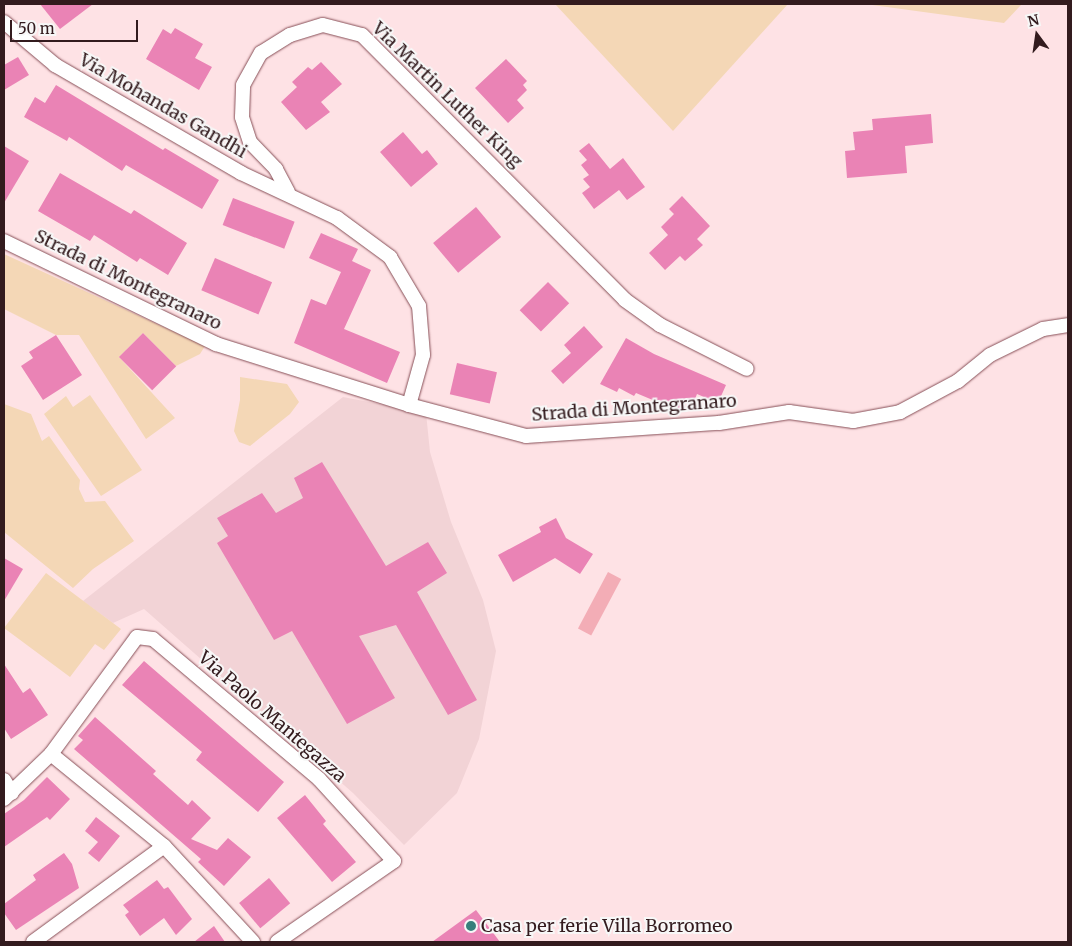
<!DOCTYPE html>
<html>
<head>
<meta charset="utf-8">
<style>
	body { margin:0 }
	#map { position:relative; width:1072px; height:946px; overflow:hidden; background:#fee2e5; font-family:Merriweather,serif }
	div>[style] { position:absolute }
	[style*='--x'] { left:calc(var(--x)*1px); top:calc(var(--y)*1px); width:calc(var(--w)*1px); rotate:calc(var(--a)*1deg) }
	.built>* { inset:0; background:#f2d3d6 }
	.green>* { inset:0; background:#f4d7b6 }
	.water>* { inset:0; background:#f3adb6; transform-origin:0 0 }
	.building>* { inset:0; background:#ea83b5; transform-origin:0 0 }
	.roads { filter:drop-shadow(0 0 1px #874f57) drop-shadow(0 0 1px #874f57) }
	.street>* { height:14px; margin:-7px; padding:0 7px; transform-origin:7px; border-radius:7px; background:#fff }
	.dots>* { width:14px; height:14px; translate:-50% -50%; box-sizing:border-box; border:2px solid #f7f7f7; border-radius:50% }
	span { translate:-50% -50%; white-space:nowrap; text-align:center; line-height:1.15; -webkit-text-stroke:4px #f7f7f7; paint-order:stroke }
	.street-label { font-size:18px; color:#331b1e }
	.poi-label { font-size:18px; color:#331b1e }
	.left { translate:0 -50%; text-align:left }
	.frame { position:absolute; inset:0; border:5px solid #331b1e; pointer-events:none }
	.north { position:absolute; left:1012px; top:10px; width:50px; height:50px; -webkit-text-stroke:4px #f7f7f7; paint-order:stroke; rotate:346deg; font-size:14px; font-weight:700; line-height:20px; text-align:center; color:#331b1e }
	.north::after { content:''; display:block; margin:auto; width:18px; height:22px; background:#331b1e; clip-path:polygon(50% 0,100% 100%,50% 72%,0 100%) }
	.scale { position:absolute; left:10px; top:20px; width:128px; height:22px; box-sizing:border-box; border:2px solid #331b1e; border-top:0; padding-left:6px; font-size:15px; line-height:18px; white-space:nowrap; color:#331b1e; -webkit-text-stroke:4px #f7f7f7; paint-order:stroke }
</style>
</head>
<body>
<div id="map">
	<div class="built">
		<i style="clip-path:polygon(343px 397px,426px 413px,430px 452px,451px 522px,483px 600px,496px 651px,479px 739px,457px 793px,404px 845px,353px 793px,144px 609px,113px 623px,83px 601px)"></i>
	</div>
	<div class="green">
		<i style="clip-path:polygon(555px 4px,788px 4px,673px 131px)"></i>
		<i style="clip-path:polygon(865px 4px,1022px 4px,1004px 23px)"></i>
		<i style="clip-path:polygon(4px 254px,205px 346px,200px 354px,176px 366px,143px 333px,119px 357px,175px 418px,146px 439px,79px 335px,56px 335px,4px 309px)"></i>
		<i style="clip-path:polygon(240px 377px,287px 384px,299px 402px,290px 414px,250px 446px,239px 442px,234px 431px,240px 400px)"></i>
		<i style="clip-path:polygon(90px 395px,142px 470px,101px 496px,44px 414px,66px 396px,73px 407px)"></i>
		<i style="clip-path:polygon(4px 404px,31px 414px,42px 441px,49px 436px,80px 480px,79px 489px,85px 502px,105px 501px,134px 541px,93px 569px,73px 588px,4px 532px)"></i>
		<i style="clip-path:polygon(46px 573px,121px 629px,104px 650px,95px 644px,70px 677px,4px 628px)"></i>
	</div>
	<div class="water">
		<i style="left:608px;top:572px;width:15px;height:64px;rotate:28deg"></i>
	</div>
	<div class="building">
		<i style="clip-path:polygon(40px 4px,93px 4px,60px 29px)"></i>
		<i style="clip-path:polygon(175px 28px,203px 44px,195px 58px,212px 67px,199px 90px,146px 59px,163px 29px,171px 34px)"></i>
		<i style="clip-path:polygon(18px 57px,29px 75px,4px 90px,4px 65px)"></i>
		<i style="clip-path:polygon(506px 59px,527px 81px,523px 85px,527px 90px,517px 100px,524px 108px,508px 123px,475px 88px)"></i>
		<i style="clip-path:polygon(321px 62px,342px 84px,321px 102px,330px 112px,306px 130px,281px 102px,297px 87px,292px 82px,308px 67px,312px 70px)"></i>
		<i style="clip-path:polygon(56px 85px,163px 150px,165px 148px,219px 180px,202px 209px,126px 165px,122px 171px,69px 137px,67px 141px,24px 117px,35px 97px,45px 103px)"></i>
		<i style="clip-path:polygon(931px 114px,933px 143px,905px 146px,907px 173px,847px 178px,845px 151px,855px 150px,853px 132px,873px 130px,872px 119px)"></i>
		<i style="clip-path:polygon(403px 132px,422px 154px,427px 150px,438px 164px,411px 187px,380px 152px)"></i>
		<i style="clip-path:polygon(589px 143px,610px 169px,623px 158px,645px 187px,627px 200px,619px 190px,594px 209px,582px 193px,590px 187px,583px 179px,589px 175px,581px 165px,587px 160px,579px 151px)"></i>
		<i style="clip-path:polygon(4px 146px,29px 161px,4px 203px)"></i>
		<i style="clip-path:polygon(60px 173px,131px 214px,134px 210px,187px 243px,168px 275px,140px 258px,137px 262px,94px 235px,90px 241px,38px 211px)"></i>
		<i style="clip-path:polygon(682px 196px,710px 226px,697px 239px,703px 245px,685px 261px,680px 256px,665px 270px,649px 253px,668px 235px,661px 227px,674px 214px,669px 209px)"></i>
		<i style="left:233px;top:198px;width:66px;height:29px;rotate:21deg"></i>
		<i style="left:476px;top:207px;width:39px;height:56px;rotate:50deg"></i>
		<i style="clip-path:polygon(321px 233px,358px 249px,352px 261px,371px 270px,344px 329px,400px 352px,387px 383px,294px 343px,311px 299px,326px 305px,341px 272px,309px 258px)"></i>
		<i style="left:215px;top:258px;width:62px;height:35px;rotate:23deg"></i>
		<i style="left:548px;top:282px;width:30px;height:40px;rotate:45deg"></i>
		<i style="clip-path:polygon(584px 326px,603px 347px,563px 384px,551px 371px,571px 353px,564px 345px)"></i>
		<i style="left:143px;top:333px;width:47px;height:34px;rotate:45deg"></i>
		<i style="clip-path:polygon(56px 335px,82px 375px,43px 400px,21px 366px,33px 358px,29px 352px)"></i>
		<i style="clip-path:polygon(626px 338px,654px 354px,726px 385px,718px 403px,697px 394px,693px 404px,684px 400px,679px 411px,636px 393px,634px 396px,619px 388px,617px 392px,600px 384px)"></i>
		<i style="left:457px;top:363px;width:41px;height:32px;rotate:13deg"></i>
		<i style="clip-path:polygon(322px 462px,386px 566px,428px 542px,447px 573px,417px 592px,477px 700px,448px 715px,396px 625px,359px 636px,395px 698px,347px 724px,292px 631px,274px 640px,217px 543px,228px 536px,217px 518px,262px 493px,276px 513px,303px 498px,294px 478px)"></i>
		<i style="clip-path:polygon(556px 518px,566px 538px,593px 554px,580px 574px,555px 558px,513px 582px,498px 555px,541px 532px,539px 527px)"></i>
		<i style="clip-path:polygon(4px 558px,23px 569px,4px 601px)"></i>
		<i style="clip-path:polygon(144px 661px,284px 782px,258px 812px,196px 760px,202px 752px,122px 685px)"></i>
		<i style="clip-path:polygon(4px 664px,23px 693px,30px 688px,48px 715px,11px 739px,4px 728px)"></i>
		<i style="clip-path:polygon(95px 717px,156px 771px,153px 774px,188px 805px,192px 800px,211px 818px,191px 839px,217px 850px,228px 838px,251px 857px,224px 886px,198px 862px,201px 859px,74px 749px,83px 740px,78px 736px)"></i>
		<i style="clip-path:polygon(47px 777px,70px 799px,50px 820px,47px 817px,4px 847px,4px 814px,24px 800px)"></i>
		<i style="clip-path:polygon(305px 795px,326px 821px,323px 824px,356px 862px,332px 882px,277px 818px)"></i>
		<i style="clip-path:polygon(96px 817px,120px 836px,99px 862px,88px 853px,98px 842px,85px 831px)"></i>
		<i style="clip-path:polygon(64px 853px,72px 864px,79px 888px,16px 930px,4px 913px,4px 904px,36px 880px,33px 875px)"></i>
		<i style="left:269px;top:878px;width:33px;height:39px;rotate:50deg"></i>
		<i style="clip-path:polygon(157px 880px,164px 889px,168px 887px,192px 919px,176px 935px,164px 918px,140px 936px,125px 915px,129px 912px,123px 905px)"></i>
		<i style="clip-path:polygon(476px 910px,500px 942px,432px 942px)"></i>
		<i style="clip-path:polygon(214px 926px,225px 942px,194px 942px)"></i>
	</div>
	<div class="roads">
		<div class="street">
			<i style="--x:4;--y:22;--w:67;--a:40.1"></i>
			<i style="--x:55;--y:65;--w:215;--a:30.1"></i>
			<i style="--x:241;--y:173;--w:106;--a:25.1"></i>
			<i style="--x:337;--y:218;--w:66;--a:36.3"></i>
			<i style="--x:390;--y:257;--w:57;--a:59.4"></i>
			<i style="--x:419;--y:306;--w:49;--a:85.3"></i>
			<i style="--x:423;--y:355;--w:52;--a:105.6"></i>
			<i style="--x:288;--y:192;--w:26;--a:-118"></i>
			<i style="--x:276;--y:169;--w:37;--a:-134"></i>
			<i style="--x:250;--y:142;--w:26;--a:-108"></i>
			<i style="--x:242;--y:117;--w:32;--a:-88"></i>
			<i style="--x:243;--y:85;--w:37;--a:-61"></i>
			<i style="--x:261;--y:53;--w:34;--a:-32"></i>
			<i style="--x:290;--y:35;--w:34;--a:-17"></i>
			<i style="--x:323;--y:25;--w:40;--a:14.4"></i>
			<i style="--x:362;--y:35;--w:373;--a:45.2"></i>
			<i style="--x:625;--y:300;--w:43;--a:35.5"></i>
			<i style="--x:660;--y:325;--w:97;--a:26.8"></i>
			<i style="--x:4;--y:241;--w:236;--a:25.9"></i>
			<i style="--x:216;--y:344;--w:202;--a:17.5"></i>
			<i style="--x:409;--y:405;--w:121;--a:14.8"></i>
			<i style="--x:526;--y:436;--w:193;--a:-3.9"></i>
			<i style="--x:719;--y:423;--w:71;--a:-8.9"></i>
			<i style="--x:789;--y:412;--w:65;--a:8"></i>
			<i style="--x:853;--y:421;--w:48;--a:-10.8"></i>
			<i style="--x:900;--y:412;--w:66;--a:-28.1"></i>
			<i style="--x:958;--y:381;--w:41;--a:-39.1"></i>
			<i style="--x:990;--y:355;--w:59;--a:-26.1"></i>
			<i style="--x:1043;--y:329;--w:25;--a:-9"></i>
			<i style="--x:51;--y:754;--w:146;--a:39.2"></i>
			<i style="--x:164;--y:846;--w:131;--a:47.2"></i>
			<i style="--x:4;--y:780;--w:15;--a:58"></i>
			<i style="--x:4;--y:799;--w:65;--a:-43.8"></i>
			<i style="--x:51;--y:754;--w:145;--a:-53.7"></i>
			<i style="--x:137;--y:637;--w:16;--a:7"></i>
			<i style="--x:153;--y:639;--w:217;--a:40.1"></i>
			<i style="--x:319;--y:779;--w:111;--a:47.6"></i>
			<i style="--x:394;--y:861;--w:142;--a:145.3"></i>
			<i style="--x:33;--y:942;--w:162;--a:-36.2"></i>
		</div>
	</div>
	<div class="dots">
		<i style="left:471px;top:926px;background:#377f7c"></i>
	</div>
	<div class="street-label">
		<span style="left:447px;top:95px;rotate:44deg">Via Martin Luther King</span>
		<span style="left:163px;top:106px;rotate:30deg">Via Mohandas Gandhi</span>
		<span style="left:128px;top:280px;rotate:26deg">Strada di Montegranaro</span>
		<span style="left:634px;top:408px;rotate:-4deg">Strada di Montegranaro</span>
		<span style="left:272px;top:717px;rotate:41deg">Via Paolo Mantegazza</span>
	</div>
	<div class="poi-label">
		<span class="left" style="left:481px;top:926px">Casa per ferie Villa Borromeo</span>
	</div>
	<div class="frame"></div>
	<div class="north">N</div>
	<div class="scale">50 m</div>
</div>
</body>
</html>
